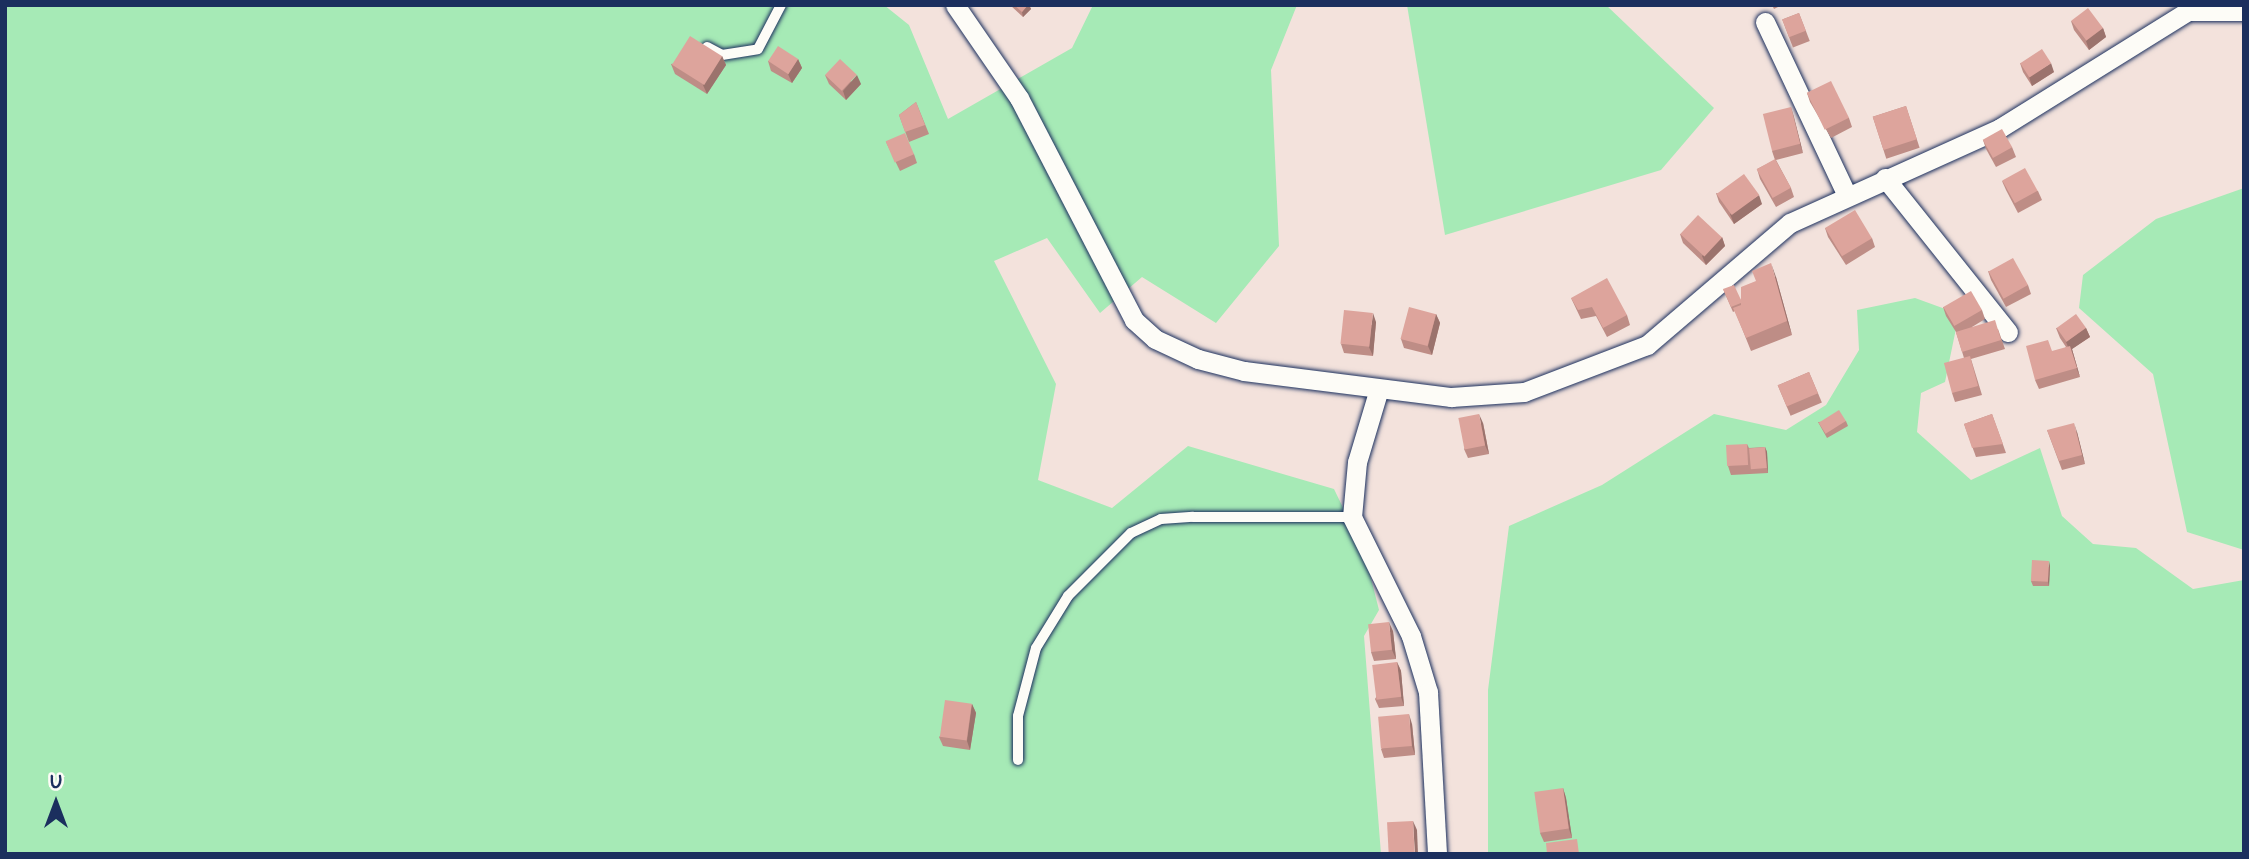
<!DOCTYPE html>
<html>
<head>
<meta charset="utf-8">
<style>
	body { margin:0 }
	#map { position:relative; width:2249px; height:859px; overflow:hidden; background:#f3e2dc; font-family:Pangolin,sans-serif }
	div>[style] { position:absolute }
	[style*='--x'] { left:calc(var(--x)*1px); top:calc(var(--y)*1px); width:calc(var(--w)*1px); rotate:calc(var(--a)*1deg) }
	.green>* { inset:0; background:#a6eab6 }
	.roads { filter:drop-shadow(0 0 2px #1b2f5e) drop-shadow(0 0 2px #1b2f5e) }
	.lane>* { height:10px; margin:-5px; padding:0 5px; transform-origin:5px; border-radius:5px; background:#fdfcf7 }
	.street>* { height:19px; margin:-9.5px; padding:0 9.5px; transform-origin:9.5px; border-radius:9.5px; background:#fdfcf7 }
	.wall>* { inset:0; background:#be8d86; transform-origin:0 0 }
	.shaded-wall>* { inset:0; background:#9b736d }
	.building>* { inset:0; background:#dda49c; transform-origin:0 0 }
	span { translate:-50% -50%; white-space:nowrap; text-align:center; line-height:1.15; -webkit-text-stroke:6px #fdfcf7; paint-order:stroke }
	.frame { position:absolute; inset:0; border:7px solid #1b2f5e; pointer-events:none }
	.north { position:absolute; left:21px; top:768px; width:70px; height:70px; -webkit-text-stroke:5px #fdfcf7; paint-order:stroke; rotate:0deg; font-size:19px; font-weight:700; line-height:28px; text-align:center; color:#1b2f5e }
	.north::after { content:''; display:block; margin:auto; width:24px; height:32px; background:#1b2f5e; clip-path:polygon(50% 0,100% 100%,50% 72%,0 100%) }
</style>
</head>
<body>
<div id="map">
	<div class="green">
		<i style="clip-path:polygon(5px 5px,884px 5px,909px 25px,948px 119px,1072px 48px,1093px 5px,1297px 5px,1271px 70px,1279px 246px,1216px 323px,1142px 277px,1100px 313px,1047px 238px,994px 261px,1056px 384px,1038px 480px,1112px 508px,1188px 446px,1334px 489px,1364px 551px,1379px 610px,1364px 636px,1381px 854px,5px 854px)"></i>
		<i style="clip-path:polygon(1407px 5px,1606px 5px,1714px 108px,1661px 170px,1445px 235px)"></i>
		<i style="clip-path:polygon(2244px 188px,2244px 550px,2187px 532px,2153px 374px,2079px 308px,2083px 275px,2156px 219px)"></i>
		<i style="clip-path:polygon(1915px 298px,1959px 314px,1945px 382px,1921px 393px,1917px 432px,1971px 480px,2040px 448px,2062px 516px,2093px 544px,2136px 548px,2193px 589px,2244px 580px,2244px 854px,1488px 854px,1488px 690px,1509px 526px,1602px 485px,1714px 414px,1786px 430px,1826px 405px,1859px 350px,1857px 310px)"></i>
	</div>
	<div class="roads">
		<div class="lane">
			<i style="--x:707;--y:47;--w:17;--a:28"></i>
			<i style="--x:722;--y:55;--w:36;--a:-9"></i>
			<i style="--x:758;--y:49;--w:50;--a:-62.4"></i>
			<i style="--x:1018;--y:760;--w:44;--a:-90"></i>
			<i style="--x:1018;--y:716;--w:70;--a:-75.2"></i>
			<i style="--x:1036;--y:648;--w:61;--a:-58.4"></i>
			<i style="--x:1068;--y:596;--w:89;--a:-45"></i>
			<i style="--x:1131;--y:533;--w:33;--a:-25"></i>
			<i style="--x:1161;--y:519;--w:32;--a:-4"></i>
			<i style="--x:1193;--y:517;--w:159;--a:0"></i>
		</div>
		<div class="street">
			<i style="--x:955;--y:5;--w:113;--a:55.5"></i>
			<i style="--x:1019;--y:98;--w:250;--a:62.6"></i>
			<i style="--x:1134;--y:320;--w:28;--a:42"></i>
			<i style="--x:1155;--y:339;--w:47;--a:24.9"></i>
			<i style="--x:1198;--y:359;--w:48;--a:14.6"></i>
			<i style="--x:1244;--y:371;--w:209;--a:7.2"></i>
			<i style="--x:1451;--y:397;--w:73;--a:-3.9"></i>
			<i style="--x:1524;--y:392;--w:132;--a:-20.9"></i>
			<i style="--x:1647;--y:345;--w:188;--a:-40.5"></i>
			<i style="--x:1790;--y:223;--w:230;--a:-24.3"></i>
			<i style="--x:2000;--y:128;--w:221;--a:-31.9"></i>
			<i style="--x:2188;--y:11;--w:56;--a:0"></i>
			<i style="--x:1765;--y:22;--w:189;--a:64.7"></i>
			<i style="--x:1885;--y:178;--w:197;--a:51.4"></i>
			<i style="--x:1378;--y:392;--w:73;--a:106.7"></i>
			<i style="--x:1357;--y:462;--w:55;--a:95.2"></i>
			<i style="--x:1352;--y:517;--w:133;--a:63.6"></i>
			<i style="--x:1411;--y:636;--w:59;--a:73.1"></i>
			<i style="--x:1428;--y:692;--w:162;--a:86.8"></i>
		</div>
	</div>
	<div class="wall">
		<i style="clip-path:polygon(1010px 5px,1029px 5px,1031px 9px,1023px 17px)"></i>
		<i style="clip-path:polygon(1772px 5px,1782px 5px,1774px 9px)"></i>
		<i style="left:1799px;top:13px;width:30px;height:18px;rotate:69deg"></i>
		<i style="clip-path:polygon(2071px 21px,2103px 28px,2106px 37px,2089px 50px,2074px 30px)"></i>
		<i style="clip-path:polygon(722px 56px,726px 65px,707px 94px,675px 74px,671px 64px)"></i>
		<i style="clip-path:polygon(798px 59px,802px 68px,792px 83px,771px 71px,768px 61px)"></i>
		<i style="clip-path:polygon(2020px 63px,2054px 72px,2032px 86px,2023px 72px)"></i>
		<i style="clip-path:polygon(825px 75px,861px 84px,846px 100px,829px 84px)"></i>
		<i style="clip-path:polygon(1807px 93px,1849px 118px,1852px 127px,1831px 138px,1810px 102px)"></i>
		<i style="clip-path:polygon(916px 102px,929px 134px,909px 142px,899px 115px)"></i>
		<i style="left:1906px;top:106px;width:44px;height:35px;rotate:72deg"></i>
		<i style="clip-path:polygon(1791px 107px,1803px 153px,1776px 160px,1791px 188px,1794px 197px,1776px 207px,1760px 179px,1757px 169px,1775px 160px,1772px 151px)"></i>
		<i style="clip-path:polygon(1983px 140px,2012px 147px,2016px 157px,1996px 167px,1986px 149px)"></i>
		<i style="clip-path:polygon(886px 142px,914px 154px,917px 163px,900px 171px)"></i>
		<i style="clip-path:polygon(2002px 181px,2038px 191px,2042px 200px,2018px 213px,2006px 190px)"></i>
		<i style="clip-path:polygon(1716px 193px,1762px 204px,1734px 224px,1719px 202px)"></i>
		<i style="clip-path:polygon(1825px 228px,1872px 238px,1875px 247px,1846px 265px,1828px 237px)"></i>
		<i style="clip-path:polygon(1680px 234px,1722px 237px,1725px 246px,1706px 265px,1683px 243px)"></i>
		<i style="clip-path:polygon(1988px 271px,2028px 285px,2031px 294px,2006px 307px,1991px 280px)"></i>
		<i style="clip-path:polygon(1776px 277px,1792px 335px,1751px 351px,1735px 311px,1733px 312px,1723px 289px,1741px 300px)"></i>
		<i style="clip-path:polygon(1571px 298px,1627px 315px,1630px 325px,1607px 337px,1596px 316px,1581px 319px)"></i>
		<i style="clip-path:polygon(1943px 307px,1982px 310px,1985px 319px,1972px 327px,1998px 329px,2005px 349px,1971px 359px,1982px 395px,1955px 402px,1952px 393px,1964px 358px,1956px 332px,1946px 316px)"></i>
		<i style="clip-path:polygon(1436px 314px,1440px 323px,1432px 355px,1404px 348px,1401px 339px)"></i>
		<i style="clip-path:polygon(1376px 322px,1373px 356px,1344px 353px,1341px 344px)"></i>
		<i style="clip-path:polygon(2056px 328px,2086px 328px,2090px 337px,2072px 349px,2080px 377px,2039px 389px,2035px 380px,2066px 347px,2060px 338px)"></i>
		<i style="left:1809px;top:372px;width:33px;height:34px;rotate:67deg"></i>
		<i style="clip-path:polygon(1992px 414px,2006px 453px,1976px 457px,1964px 424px)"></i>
		<i style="clip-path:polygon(1846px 421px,1848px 426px,1827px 438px,1818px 422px)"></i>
		<i style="clip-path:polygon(1483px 423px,1489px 454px,1468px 458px,1464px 449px)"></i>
		<i style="clip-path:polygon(2047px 430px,2077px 432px,2085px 464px,2062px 470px)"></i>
		<i style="clip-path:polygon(1747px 444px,1749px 448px,1765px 447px,1767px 452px,1768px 473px,1731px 475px,1728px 466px)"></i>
		<i style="clip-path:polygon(2050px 566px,2049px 586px,2033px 586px,2031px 581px)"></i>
		<i style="clip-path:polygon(1393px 631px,1396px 659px,1374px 661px,1371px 652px)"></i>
		<i style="clip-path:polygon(1397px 662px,1401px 671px,1404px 706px,1379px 708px,1375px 699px)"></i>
		<i style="clip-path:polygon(972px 704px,976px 713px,970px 750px,943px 746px,939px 737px)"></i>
		<i style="clip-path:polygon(1412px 724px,1415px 755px,1384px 758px,1381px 749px)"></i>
		<i style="clip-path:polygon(1563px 788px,1566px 798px,1572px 838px,1544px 842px,1540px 833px)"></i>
	</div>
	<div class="shaded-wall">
		<i style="clip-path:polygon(1028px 5px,1029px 5px,1031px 9px,1023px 17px,1022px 12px)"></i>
		<i style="clip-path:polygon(2103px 28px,2106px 37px,2089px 50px,2086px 41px)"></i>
		<i style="clip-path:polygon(722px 56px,726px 65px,707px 94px,703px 85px)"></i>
		<i style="clip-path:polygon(798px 59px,802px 68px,792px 83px,788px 74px)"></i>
		<i style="clip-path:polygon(2051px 63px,2054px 72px,2032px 86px,2029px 77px)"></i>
		<i style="clip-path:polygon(857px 75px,861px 84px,846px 100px,843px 91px)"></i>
		<i style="clip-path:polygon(1791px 107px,1794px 117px,1803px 153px,1800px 144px)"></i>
		<i style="clip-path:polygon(1759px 195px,1762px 204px,1734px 224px,1730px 214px)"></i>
		<i style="clip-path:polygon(1722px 237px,1725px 246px,1706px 265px,1702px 256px)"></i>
		<i style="clip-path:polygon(1771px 263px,1776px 277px,1792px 335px,1787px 321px)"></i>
		<i style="clip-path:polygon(1373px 313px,1376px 322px,1373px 356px,1369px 347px)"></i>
		<i style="clip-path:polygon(1436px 314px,1440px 323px,1432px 355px,1428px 346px)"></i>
		<i style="clip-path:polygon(2086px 328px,2090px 337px,2072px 349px,2080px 377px,2066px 342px)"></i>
		<i style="clip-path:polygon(1479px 414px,1483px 423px,1489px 454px,1485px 445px)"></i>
		<i style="clip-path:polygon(2074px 423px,2077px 432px,2085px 464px,2082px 455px)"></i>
		<i style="clip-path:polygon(1765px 447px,1767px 452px,1768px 473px,1767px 468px)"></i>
		<i style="clip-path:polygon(2049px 561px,2050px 566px,2049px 586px,2048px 582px)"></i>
		<i style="clip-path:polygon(1389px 622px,1393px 631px,1396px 659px,1392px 650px)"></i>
		<i style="clip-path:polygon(1397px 662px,1401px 671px,1404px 706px,1401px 697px)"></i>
		<i style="clip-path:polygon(972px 704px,976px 713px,970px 750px,967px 741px)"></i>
		<i style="clip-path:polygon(1409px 714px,1412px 724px,1415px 755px,1412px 746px)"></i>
		<i style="clip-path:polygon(1563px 788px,1566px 798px,1572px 838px,1569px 829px)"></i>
		<i style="clip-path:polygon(1413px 821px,1417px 830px,1418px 854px,1415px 854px)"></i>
	</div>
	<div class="building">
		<i style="clip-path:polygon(1014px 5px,1028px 5px,1022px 12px)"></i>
		<i style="left:2088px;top:8px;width:25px;height:21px;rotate:53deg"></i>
		<i style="left:1799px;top:13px;width:19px;height:18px;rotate:69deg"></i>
		<i style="left:690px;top:36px;width:38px;height:34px;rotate:32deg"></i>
		<i style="left:778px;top:46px;width:24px;height:18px;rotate:33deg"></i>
		<i style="left:2042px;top:49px;width:17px;height:26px;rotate:57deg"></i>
		<i style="left:840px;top:59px;width:23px;height:22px;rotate:43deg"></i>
		<i style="left:1831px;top:81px;width:41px;height:27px;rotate:64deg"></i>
		<i style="clip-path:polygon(916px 102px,925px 125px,905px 132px,899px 115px)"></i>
		<i style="left:1906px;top:106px;width:35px;height:35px;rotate:72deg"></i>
		<i style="left:1791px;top:107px;width:38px;height:29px;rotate:76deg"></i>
		<i style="left:2002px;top:129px;width:21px;height:22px;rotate:61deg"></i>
		<i style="left:905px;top:133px;width:23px;height:21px;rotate:67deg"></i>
		<i style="left:1775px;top:159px;width:33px;height:21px;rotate:61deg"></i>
		<i style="left:2025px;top:168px;width:26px;height:26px;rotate:61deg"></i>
		<i style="left:1744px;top:174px;width:26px;height:34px;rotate:54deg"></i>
		<i style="left:1855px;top:210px;width:33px;height:35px;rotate:59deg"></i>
		<i style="left:1698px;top:215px;width:33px;height:26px;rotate:43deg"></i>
		<i style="left:2013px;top:258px;width:31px;height:28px;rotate:61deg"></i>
		<i style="clip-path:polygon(1771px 263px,1787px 321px,1746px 338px,1733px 308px,1741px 305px,1741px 287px,1756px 281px,1752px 271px)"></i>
		<i style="clip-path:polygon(1607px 278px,1627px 315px,1603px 328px,1592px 307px,1578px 310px,1571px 298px)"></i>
		<i style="clip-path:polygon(1734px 285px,1741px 300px,1741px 303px,1731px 307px,1723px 289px)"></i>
		<i style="left:1971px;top:291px;width:22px;height:32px;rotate:60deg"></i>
		<i style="left:1409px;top:307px;width:28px;height:33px;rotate:15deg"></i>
		<i style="left:1344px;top:310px;width:29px;height:34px;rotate:6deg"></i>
		<i style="left:2076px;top:314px;width:17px;height:24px;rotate:54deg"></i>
		<i style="left:1995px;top:320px;width:21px;height:41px;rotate:73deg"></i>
		<i style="clip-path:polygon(2048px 340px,2052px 351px,2070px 346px,2077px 368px,2035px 380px,2026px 346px)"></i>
		<i style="left:1970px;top:356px;width:31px;height:27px;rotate:75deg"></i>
		<i style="left:1809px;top:372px;width:23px;height:34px;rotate:67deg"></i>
		<i style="left:1839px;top:410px;width:13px;height:24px;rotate:58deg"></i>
		<i style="left:1479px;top:414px;width:32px;height:21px;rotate:79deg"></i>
		<i style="clip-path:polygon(1992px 414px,2003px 444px,1972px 448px,1964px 424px)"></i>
		<i style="clip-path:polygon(2074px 423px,2082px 455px,2059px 461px,2047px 430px)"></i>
		<i style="left:1747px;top:444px;width:21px;height:21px;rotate:87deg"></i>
		<i style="left:1765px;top:447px;width:21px;height:16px;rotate:85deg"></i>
		<i style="left:2032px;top:560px;width:17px;height:21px;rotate:3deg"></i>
		<i style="left:1389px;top:622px;width:28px;height:21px;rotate:84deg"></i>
		<i style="left:1397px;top:662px;width:35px;height:25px;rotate:83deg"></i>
		<i style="left:945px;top:700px;width:27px;height:37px;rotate:8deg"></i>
		<i style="left:1409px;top:714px;width:32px;height:31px;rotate:85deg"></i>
		<i style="left:1563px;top:788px;width:41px;height:29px;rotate:82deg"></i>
		<i style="left:1413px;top:821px;width:33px;height:26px;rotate:87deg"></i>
		<i style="clip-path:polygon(1577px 839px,1579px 854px,1547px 854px,1546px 843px)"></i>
	</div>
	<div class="frame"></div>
	<div class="north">U</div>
</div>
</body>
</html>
